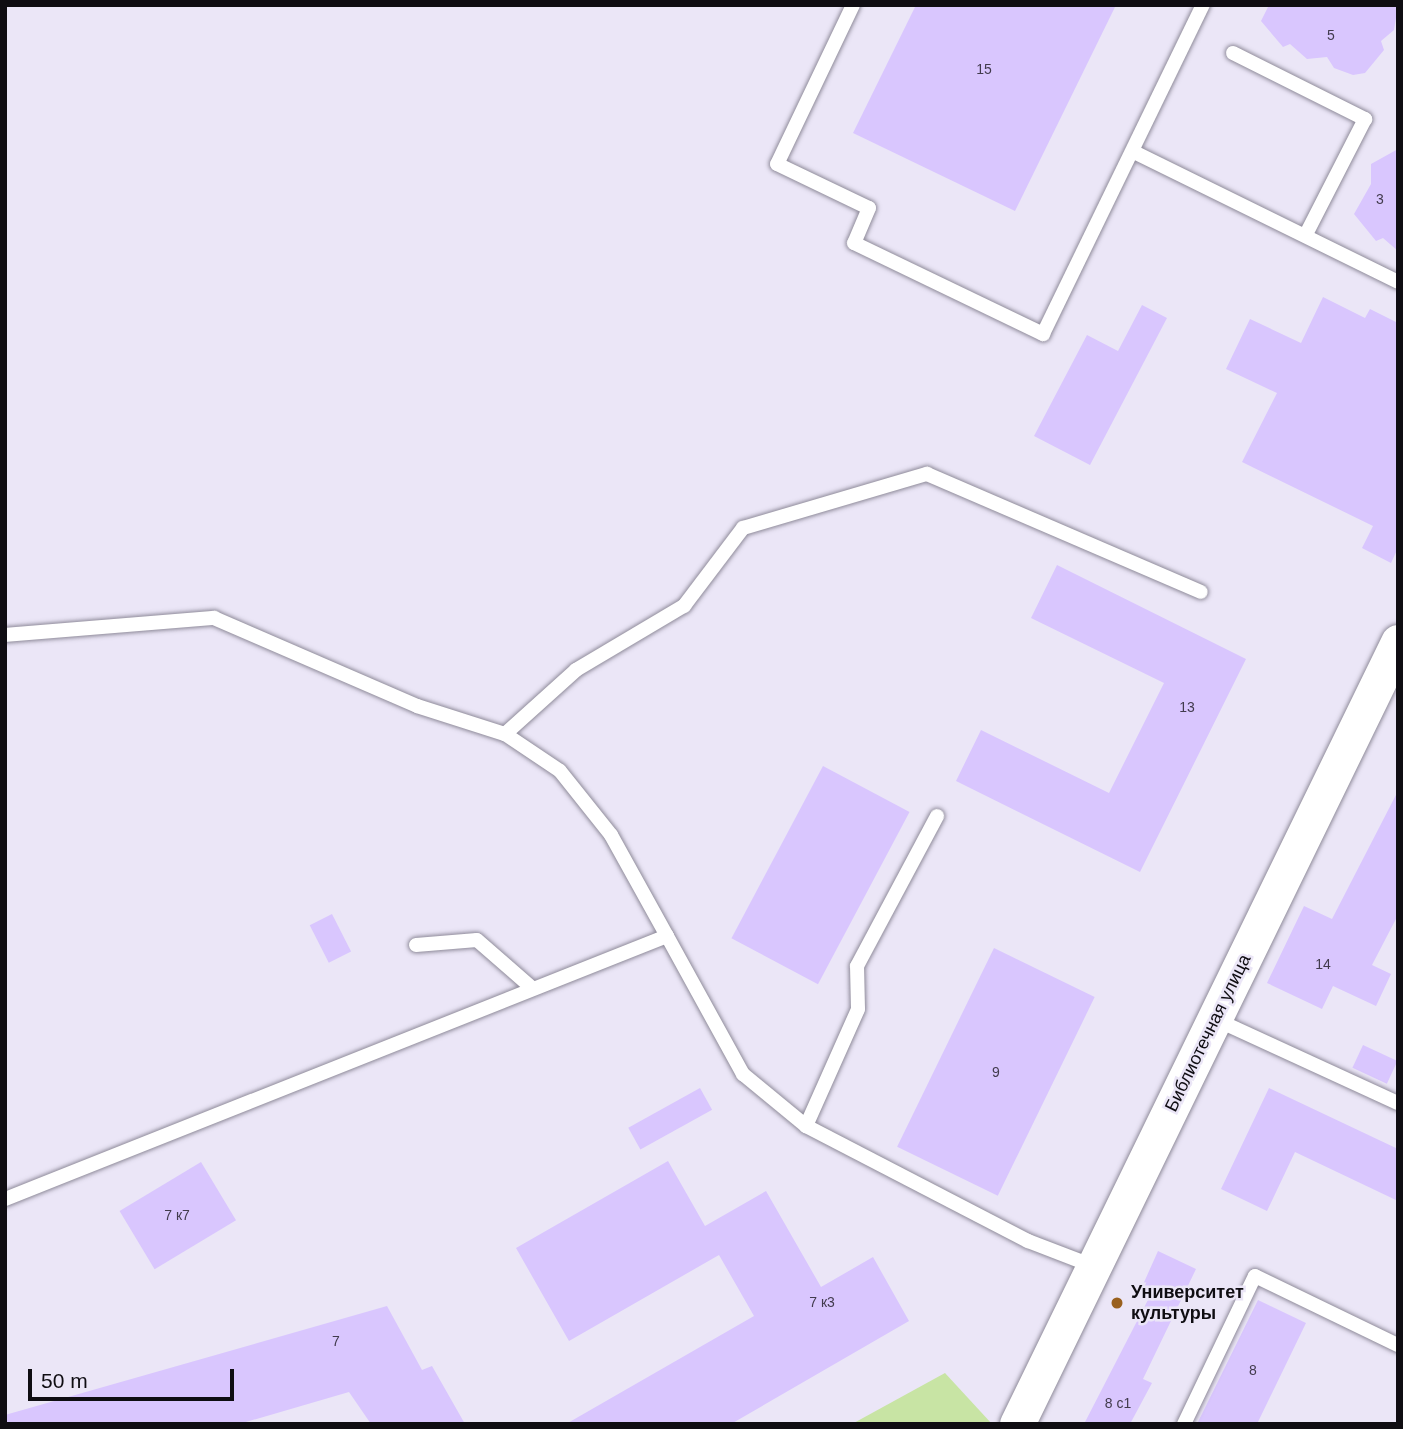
<!DOCTYPE html>
<html>
<head>
<meta charset="utf-8">
<style>
	body { margin:0 }
	#map { position:relative; width:1403px; height:1429px; overflow:hidden; background:#ebe6f7; font-family:Helvetica,sans-serif }
	div>[style] { position:absolute }
	[style*='--x'] { left:calc(var(--x)*1px); top:calc(var(--y)*1px); width:calc(var(--w)*1px); rotate:calc(var(--a)*1deg) }
	.green>* { inset:0; background:#c8e4a4 }
	.building>* { inset:0; background:#d9c6fe; transform-origin:0 0 }
	.roads { filter:drop-shadow(0 0 2px #8f8b9a) drop-shadow(0 0 2px #8f8b9a) }
	.service>* { height:14px; margin:-7px; padding:0 7px; transform-origin:7px; border-radius:7px; background:#fff }
	.tertiary>* { height:35px; margin:-17.5px; padding:0 17.5px; transform-origin:17.5px; border-radius:17.5px; background:#fff }
	.dots>* { width:19px; height:19px; translate:-50% -50%; box-sizing:border-box; border:4px solid #ebe6f7; border-radius:50% }
	span { translate:-50% -50%; white-space:nowrap; text-align:center; line-height:1.15; -webkit-text-stroke:5px #ebe6f7; paint-order:stroke }
	.number-label { font-size:14px; color:#423b4d }
	.number-label span { -webkit-text-stroke-width:0 }
	.street-label { font-size:18px; color:#0f0d12 }
	.poi-label { font-size:18px; color:#0f0d12; font-weight:700 }
	.left { translate:0 -50%; text-align:left }
	.frame { position:absolute; inset:0; border:7px solid #0f0d12; pointer-events:none }
	.scale { position:absolute; left:28px; top:1369px; width:206px; height:32px; box-sizing:border-box; border:4px solid #0f0d12; border-top:0; padding-left:9px; font-size:21px; line-height:24px; white-space:nowrap; color:#0f0d12; -webkit-text-stroke:5px #ebe6f7; paint-order:stroke }
</style>
</head>
<body>
<div id="map">
	<div class="green">
		<i style="clip-path:polygon(945px 1373px,992px 1424px,852px 1424px)"></i>
	</div>
	<div class="building">
		<i style="clip-path:polygon(916px 5px,1116px 5px,1015px 211px,853px 133px)"></i>
		<i style="clip-path:polygon(1269px 5px,1398px 5px,1398px 6px,1394px 30px,1381px 41px,1384px 50px,1365px 73px,1353px 75px,1334px 68px,1327px 57px,1307px 59px,1290px 44px,1283px 47px,1261px 21px)"></i>
		<i style="clip-path:polygon(1398px 149px,1398px 251px,1383px 238px,1376px 241px,1354px 214px,1371px 184px,1371px 164px)"></i>
		<i style="clip-path:polygon(1323px 297px,1365px 318px,1370px 309px,1398px 323px,1398px 548px,1391px 563px,1362px 548px,1373px 526px,1242px 462px,1277px 393px,1226px 369px,1250px 319px,1301px 343px)"></i>
		<i style="clip-path:polygon(1142px 305px,1167px 318px,1090px 465px,1034px 436px,1087px 335px,1118px 351px)"></i>
		<i style="clip-path:polygon(1057px 565px,1246px 659px,1140px 872px,956px 781px,981px 730px,1109px 793px,1164px 683px,1031px 618px)"></i>
		<i style="left:823px;top:766px;width:98px;height:195px;rotate:28deg"></i>
		<i style="clip-path:polygon(1398px 791px,1398px 915px,1372px 965px,1391px 974px,1376px 1006px,1333px 986px,1322px 1009px,1267px 983px,1304px 906px,1332px 919px)"></i>
		<i style="left:332px;top:914px;width:42px;height:25px;rotate:63deg"></i>
		<i style="left:994px;top:948px;width:112px;height:221px;rotate:26deg"></i>
		<i style="left:1363px;top:1045px;width:38px;height:25px;rotate:25deg"></i>
		<i style="left:700px;top:1088px;width:25px;height:82px;rotate:61deg"></i>
		<i style="clip-path:polygon(1269px 1088px,1398px 1149px,1398px 1201px,1295px 1152px,1267px 1211px,1221px 1189px)"></i>
		<i style="clip-path:polygon(668px 1161px,705px 1226px,766px 1191px,821px 1287px,873px 1257px,909px 1321px,731px 1424px,566px 1424px,754px 1316px,719px 1255px,569px 1341px,516px 1248px)"></i>
		<i style="left:201px;top:1162px;width:68px;height:95px;rotate:59deg"></i>
		<i style="clip-path:polygon(1158px 1251px,1196px 1269px,1143px 1379px,1152px 1383px,1130px 1424px,1084px 1424px,1151px 1294px,1141px 1289px)"></i>
		<i style="clip-path:polygon(1258px 1300px,1306px 1323px,1257px 1424px,1197px 1424px)"></i>
		<i style="clip-path:polygon(387px 1306px,422px 1370px,432px 1366px,465px 1424px,371px 1424px,349px 1392px,239px 1424px,5px 1424px,5px 1415px)"></i>
	</div>
	<div class="roads">
		<div class="service">
			<i style="--x:853;--y:5;--w:176;--a:115.5"></i>
			<i style="--x:777;--y:164;--w:102;--a:25.6"></i>
			<i style="--x:869;--y:208;--w:38;--a:113"></i>
			<i style="--x:854;--y:243;--w:210;--a:25.7"></i>
			<i style="--x:1043;--y:334;--w:366;--a:-64.1"></i>
			<i style="--x:1233;--y:53;--w:148;--a:26.6"></i>
			<i style="--x:1365;--y:119;--w:131;--a:117.1"></i>
			<i style="--x:1134;--y:152;--w:294;--a:26.2"></i>
			<i style="--x:5;--y:635;--w:210;--a:-4.7"></i>
			<i style="--x:214;--y:618;--w:221;--a:23.4"></i>
			<i style="--x:417;--y:706;--w:92;--a:17.7"></i>
			<i style="--x:505;--y:734;--w:66;--a:33.9"></i>
			<i style="--x:560;--y:771;--w:82;--a:51.4"></i>
			<i style="--x:611;--y:835;--w:115;--a:61"></i>
			<i style="--x:667;--y:936;--w:712;--a:158.33"></i>
			<i style="--x:505;--y:734;--w:96;--a:-42"></i>
			<i style="--x:576;--y:670;--w:126;--a:-30.7"></i>
			<i style="--x:684;--y:606;--w:98;--a:-52.9"></i>
			<i style="--x:743;--y:528;--w:192;--a:-16.4"></i>
			<i style="--x:927;--y:474;--w:298;--a:23.3"></i>
			<i style="--x:667;--y:936;--w:158;--a:61.2"></i>
			<i style="--x:743;--y:1074;--w:82;--a:39.5"></i>
			<i style="--x:806;--y:1126;--w:250;--a:27.4"></i>
			<i style="--x:1028;--y:1241;--w:70;--a:21"></i>
			<i style="--x:416;--y:945;--w:61;--a:-4.7"></i>
			<i style="--x:477;--y:940;--w:73;--a:41.1"></i>
			<i style="--x:1215;--y:1019;--w:201;--a:24.7"></i>
			<i style="--x:806;--y:1126;--w:128;--a:-66"></i>
			<i style="--x:858;--y:1009;--w:43;--a:-91.3"></i>
			<i style="--x:857;--y:966;--w:170;--a:-61.9"></i>
			<i style="--x:1184;--y:1424;--w:164;--a:-64.4"></i>
			<i style="--x:1255;--y:1276;--w:159;--a:25.8"></i>
		</div>
		<div class="tertiary">
			<i style="--x:1017;--y:1424;--w:870;--a:-64.02"></i>
		</div>
	</div>
	<div class="dots">
		<i style="left:1117px;top:1303px;background:#99601e"></i>
	</div>
	<div class="number-label">
		<span style="left:1331px;top:35px">5</span>
		<span style="left:984px;top:69px">15</span>
		<span style="left:1380px;top:199px">3</span>
		<span style="left:1187px;top:707px">13</span>
		<span style="left:1323px;top:964px">14</span>
		<span style="left:996px;top:1072px">9</span>
		<span style="left:177px;top:1215px">7 к7</span>
		<span style="left:822px;top:1302px">7 к3</span>
		<span style="left:336px;top:1341px">7</span>
		<span style="left:1253px;top:1370px">8</span>
		<span style="left:1118px;top:1403px">8 с1</span>
	</div>
	<div class="street-label">
		<span style="left:1208px;top:1033px;rotate:-64deg">Библиотечная улица</span>
	</div>
	<div class="poi-label">
		<span class="left" style="left:1131px;top:1303px">Университет<br>культуры</span>
	</div>
	<div class="frame"></div>
	<div class="scale">50 m</div>
</div>
</body>
</html>
